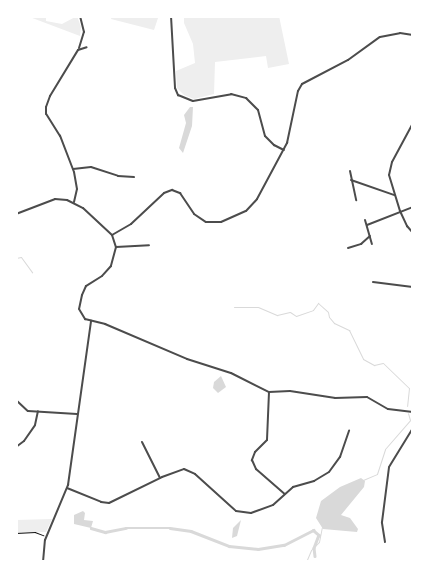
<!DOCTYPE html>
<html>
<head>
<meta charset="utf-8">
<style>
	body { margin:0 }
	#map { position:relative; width:429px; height:578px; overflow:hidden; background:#fff; font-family:Mulish,sans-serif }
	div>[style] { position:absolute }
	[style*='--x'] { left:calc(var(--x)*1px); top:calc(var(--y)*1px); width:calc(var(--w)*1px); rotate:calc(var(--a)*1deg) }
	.green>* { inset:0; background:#eee }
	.water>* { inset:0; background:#d9d9d9 }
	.stream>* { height:1px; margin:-0.5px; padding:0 0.5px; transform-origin:0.5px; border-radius:0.5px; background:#d9d9d9 }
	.canal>* { height:2.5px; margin:-1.25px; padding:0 1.25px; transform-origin:1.25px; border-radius:1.25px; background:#d9d9d9 }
	.path>* { height:0.5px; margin:-0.25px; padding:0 0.25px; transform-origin:0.25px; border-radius:0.25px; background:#111 }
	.minor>* { height:2px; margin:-1px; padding:0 1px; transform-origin:1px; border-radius:1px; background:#4c4c4c }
	.tertiary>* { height:2px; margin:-1px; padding:0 1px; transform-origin:1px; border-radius:1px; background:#4c4c4c }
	span { translate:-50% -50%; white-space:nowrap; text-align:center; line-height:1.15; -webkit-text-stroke:4px #fff; paint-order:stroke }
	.frame { position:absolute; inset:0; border:18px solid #fff; pointer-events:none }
</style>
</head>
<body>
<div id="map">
	<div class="green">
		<i style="clip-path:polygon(27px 16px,46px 16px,46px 21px,62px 24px,77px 16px,81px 27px,80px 36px)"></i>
		<i style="clip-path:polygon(112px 16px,157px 16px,158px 18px,154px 30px,111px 19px)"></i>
		<i style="clip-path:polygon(179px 16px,279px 16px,289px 64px,268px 68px,266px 56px,215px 62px,214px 94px,194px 99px,184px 95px,177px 88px,176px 71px,195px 63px,193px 44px,184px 23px,184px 17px)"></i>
		<i style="clip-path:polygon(52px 519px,46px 532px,16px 533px,16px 520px)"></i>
	</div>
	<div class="water">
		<i style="clip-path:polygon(193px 107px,192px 126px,183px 153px,179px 148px,186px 123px,184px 115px,190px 107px)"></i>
		<i style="clip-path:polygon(221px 376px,226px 387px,218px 393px,213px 388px,214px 382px)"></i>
		<i style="clip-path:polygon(361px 478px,365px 481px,364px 487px,341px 515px,350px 518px,358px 529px,357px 532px,323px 529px,316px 518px,321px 501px,340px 487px)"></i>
		<i style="clip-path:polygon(83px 511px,85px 513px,84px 520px,93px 521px,91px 528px,74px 524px,74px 515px)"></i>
		<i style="clip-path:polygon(241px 520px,237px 536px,232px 538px,233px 528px)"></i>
	</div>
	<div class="stream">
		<i style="--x:16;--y:258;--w:5;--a:-11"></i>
		<i style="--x:21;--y:257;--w:19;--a:54"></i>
		<i style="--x:234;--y:307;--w:24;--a:0"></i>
		<i style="--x:258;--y:307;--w:21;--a:23"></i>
		<i style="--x:277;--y:315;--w:13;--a:-13"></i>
		<i style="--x:290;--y:312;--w:7;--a:34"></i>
		<i style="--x:296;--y:316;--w:18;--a:-19"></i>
		<i style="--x:313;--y:310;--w:9;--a:-54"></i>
		<i style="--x:318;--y:303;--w:13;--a:42"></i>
		<i style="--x:328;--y:312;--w:5;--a:79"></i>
		<i style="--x:329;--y:317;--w:8;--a:50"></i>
		<i style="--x:334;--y:323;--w:17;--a:25"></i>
		<i style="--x:349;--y:330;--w:32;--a:64"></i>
		<i style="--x:363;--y:359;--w:13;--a:29"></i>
		<i style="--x:374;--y:365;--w:9;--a:-13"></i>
		<i style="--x:383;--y:363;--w:36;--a:44"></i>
		<i style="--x:409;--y:388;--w:18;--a:96"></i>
		<i style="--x:363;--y:480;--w:15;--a:-23"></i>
		<i style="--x:377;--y:474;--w:26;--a:-72"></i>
		<i style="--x:385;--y:449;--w:38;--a:-49"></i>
		<i style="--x:410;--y:420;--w:7;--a:-106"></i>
		<i style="--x:306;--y:562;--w:13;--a:-67"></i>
		<i style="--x:311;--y:550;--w:11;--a:-45"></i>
		<i style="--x:319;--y:542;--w:15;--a:-79"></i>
	</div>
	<div class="canal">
		<i style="--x:91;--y:528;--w:15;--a:16"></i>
		<i style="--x:105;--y:532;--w:21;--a:-11"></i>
		<i style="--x:126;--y:528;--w:44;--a:0"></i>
		<i style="--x:170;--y:528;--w:21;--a:8"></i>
		<i style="--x:191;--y:531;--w:41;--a:21.5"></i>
		<i style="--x:229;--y:546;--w:29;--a:6"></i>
		<i style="--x:258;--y:549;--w:26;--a:-9"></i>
		<i style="--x:284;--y:545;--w:33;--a:-27"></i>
		<i style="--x:313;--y:530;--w:8;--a:40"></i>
		<i style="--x:319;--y:535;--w:14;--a:111"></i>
		<i style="--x:314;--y:548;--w:8;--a:83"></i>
	</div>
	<div class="path">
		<i style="--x:16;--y:533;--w:19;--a:-3"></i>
		<i style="--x:35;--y:532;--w:9;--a:21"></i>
	</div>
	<div class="minor">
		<i style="--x:171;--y:16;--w:72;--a:86.8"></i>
		<i style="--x:175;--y:88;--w:8;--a:67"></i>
		<i style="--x:178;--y:95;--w:16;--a:22"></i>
		<i style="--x:193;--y:101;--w:39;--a:-10"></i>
		<i style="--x:231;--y:94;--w:16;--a:15"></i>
		<i style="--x:246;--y:98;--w:17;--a:45"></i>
		<i style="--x:258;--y:110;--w:27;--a:75"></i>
		<i style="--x:265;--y:136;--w:13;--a:45"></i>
		<i style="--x:274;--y:145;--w:11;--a:27"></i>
		<i style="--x:79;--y:48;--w:17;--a:-73"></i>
		<i style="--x:84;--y:32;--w:16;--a:-104"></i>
		<i style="--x:413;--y:123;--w:44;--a:118.3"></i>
		<i style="--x:392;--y:162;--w:13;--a:103"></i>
		<i style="--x:389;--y:175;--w:38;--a:73"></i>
		<i style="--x:400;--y:211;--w:17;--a:65"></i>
		<i style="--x:407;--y:226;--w:9;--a:49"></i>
		<i style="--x:73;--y:169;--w:18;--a:-6"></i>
		<i style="--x:91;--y:167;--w:28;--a:18"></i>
		<i style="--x:118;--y:176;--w:16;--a:4"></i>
		<i style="--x:350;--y:171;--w:30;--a:78"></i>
		<i style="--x:351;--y:180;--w:46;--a:19.2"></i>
		<i style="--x:74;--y:202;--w:13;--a:-77"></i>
		<i style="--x:77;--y:189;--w:17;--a:-100"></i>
		<i style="--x:74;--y:172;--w:39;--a:-111"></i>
		<i style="--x:60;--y:136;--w:26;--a:-122"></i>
		<i style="--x:46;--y:114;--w:7;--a:-90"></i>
		<i style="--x:46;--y:107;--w:12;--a:-70"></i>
		<i style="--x:50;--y:96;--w:54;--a:-58.7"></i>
		<i style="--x:78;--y:50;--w:9;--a:-18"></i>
		<i style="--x:365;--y:220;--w:25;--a:74"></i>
		<i style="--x:367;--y:225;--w:49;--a:-21.4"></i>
		<i style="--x:112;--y:235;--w:22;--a:-30"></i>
		<i style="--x:131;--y:224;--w:45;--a:-43.2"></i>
		<i style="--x:164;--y:193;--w:9;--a:-21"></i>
		<i style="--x:172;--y:190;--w:9;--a:21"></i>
		<i style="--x:180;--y:193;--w:25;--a:56"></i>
		<i style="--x:194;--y:214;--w:14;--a:34"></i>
		<i style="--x:206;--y:222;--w:15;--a:0"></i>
		<i style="--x:221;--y:222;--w:27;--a:-24"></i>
		<i style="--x:246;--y:211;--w:16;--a:-47"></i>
		<i style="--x:257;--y:199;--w:64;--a:-61.8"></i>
		<i style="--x:287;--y:143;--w:53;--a:-78.1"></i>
		<i style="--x:298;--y:91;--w:8;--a:-60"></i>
		<i style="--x:302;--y:84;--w:52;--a:-27.6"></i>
		<i style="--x:348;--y:60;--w:39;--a:-36"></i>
		<i style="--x:380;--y:37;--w:20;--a:-11"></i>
		<i style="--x:400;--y:33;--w:13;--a:9"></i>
		<i style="--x:116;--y:247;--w:33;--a:-3"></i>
		<i style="--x:348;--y:248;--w:14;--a:-17"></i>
		<i style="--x:361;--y:244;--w:12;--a:-42"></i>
		<i style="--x:373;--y:282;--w:40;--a:7.1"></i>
		<i style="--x:269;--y:392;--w:48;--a:92.4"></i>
		<i style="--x:267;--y:440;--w:17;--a:135"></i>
		<i style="--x:255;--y:452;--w:9;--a:111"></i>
		<i style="--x:252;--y:460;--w:10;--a:66"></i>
		<i style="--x:256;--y:469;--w:38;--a:41"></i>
		<i style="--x:16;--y:400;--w:16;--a:43"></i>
		<i style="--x:28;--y:411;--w:49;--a:3.5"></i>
		<i style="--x:142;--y:442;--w:40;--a:63.4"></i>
		<i style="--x:16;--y:447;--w:10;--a:-37"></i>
		<i style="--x:24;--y:441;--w:19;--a:-55"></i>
		<i style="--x:35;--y:425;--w:14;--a:-78"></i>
		<i style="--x:67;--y:488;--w:37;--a:22"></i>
		<i style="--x:101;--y:502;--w:8;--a:7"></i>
		<i style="--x:109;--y:503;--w:59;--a:-26.1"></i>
		<i style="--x:162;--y:477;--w:23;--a:-20"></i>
		<i style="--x:184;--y:469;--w:12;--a:24"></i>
		<i style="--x:195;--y:474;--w:55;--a:42.1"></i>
		<i style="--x:236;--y:511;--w:15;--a:8"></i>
		<i style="--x:251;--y:513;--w:23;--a:-20"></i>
		<i style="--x:273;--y:505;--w:27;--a:-42"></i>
		<i style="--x:293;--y:487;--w:22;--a:-16"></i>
		<i style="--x:314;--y:481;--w:17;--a:-31"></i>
		<i style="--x:329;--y:472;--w:19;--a:-54"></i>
		<i style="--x:340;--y:457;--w:28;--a:-71"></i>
		<i style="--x:385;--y:542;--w:20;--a:-99"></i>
		<i style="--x:382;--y:522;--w:55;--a:-82.7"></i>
		<i style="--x:389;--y:467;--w:46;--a:-58.4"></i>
	</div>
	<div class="tertiary">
		<i style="--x:16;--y:214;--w:42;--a:-21"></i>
		<i style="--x:55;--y:199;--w:12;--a:5"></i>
		<i style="--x:67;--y:200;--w:18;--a:27"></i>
		<i style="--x:83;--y:208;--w:40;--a:43"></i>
		<i style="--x:112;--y:235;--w:13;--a:72"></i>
		<i style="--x:116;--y:247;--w:20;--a:105"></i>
		<i style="--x:111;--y:266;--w:13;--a:132"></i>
		<i style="--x:102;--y:276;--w:19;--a:148"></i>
		<i style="--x:86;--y:286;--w:10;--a:114"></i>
		<i style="--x:82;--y:295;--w:14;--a:102"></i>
		<i style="--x:79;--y:309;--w:12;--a:59"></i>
		<i style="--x:85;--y:319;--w:21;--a:14"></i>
		<i style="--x:105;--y:324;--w:89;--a:23.1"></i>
		<i style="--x:187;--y:359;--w:46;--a:17.7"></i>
		<i style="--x:231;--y:373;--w:42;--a:26.6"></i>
		<i style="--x:269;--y:392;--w:21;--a:-3"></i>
		<i style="--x:290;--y:391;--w:46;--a:8.8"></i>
		<i style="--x:335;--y:398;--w:32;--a:-2"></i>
		<i style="--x:367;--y:397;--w:24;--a:30"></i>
		<i style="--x:388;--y:409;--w:25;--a:7"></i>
		<i style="--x:43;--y:562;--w:22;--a:-85"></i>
		<i style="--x:45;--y:540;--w:60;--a:-67.3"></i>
		<i style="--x:68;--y:485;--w:166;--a:-82"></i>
	</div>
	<div class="frame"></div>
</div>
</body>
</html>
